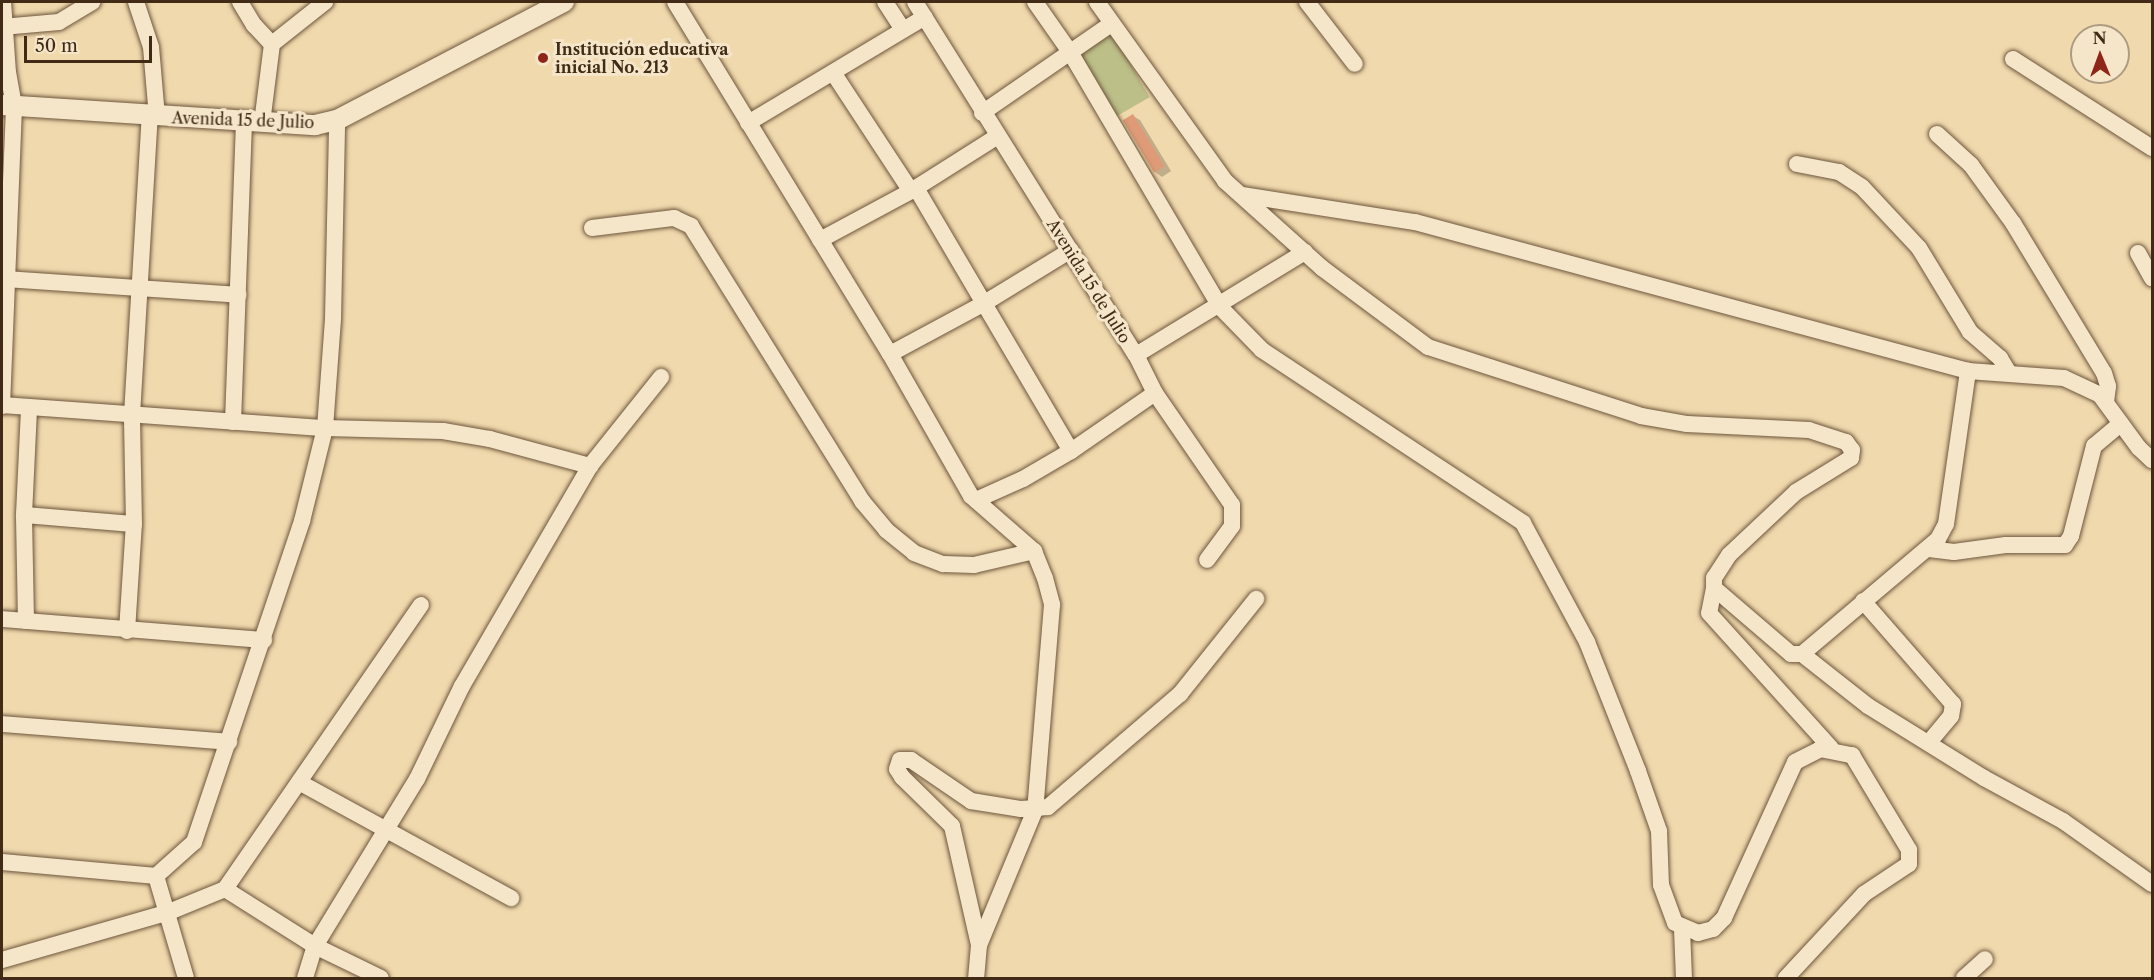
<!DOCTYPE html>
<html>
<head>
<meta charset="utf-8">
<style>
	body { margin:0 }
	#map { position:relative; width:2154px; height:980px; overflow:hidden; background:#f0d9ad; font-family:"Libre Caslon Text",serif }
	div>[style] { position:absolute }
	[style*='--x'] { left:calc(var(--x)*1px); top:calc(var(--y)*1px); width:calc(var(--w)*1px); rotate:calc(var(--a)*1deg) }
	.green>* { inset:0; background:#bcbf88; transform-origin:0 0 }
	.shadow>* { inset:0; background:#0003 }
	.building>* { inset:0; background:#df9b77; transform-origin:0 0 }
	.roads { filter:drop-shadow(0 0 2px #6d563c) drop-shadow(0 0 2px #6d563c) }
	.minor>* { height:16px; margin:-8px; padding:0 8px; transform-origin:8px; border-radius:8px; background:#f5e6ca }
	.tertiary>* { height:20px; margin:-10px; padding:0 10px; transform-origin:10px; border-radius:10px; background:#f5e6ca }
	.dots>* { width:16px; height:16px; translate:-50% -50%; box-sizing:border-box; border:3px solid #f5e6ca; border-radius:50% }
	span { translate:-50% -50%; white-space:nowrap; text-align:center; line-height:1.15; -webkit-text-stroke:6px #f5e6ca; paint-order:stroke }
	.poi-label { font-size:16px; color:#412b16; font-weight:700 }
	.left { translate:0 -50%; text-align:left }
	.street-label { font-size:16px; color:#412b16 }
	.frame { position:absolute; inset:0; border:3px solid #412b16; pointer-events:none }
	.north { position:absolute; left:2070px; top:24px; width:60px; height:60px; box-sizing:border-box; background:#f5e6ca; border:2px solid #ad9b82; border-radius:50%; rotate:359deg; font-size:16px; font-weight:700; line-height:24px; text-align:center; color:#412b16 }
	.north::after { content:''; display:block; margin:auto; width:21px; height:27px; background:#8f2418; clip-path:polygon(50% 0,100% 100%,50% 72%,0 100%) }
	.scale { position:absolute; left:24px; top:36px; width:128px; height:27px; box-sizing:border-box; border:3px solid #412b16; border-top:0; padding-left:8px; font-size:18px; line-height:21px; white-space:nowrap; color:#412b16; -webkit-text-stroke:4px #f5e6ca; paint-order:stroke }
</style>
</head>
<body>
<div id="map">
	<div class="green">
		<i style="left:1113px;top:34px;width:73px;height:40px;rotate:60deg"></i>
	</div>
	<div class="shadow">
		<i style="clip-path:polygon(1133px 116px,1140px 120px,1171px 171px,1162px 177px,1155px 172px)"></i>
	</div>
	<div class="building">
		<i style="left:1133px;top:114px;width:61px;height:12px;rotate:59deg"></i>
	</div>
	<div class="roads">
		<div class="minor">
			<i style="--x:136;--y:2;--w:47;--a:71.6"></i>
			<i style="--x:151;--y:47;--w:70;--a:85.1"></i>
			<i style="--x:240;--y:2;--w:27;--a:59"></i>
			<i style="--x:254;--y:25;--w:26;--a:47"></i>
			<i style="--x:675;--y:2;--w:412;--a:58.6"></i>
			<i style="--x:890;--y:354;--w:163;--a:60.3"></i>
			<i style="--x:971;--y:496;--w:84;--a:41.1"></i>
			<i style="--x:1034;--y:551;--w:29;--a:68"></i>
			<i style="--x:1045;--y:578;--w:28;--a:75"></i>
			<i style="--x:1052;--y:605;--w:206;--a:94.7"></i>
			<i style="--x:1035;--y:810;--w:146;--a:112.5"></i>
			<i style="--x:979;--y:945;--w:33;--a:95"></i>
			<i style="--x:885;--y:2;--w:33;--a:57"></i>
			<i style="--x:915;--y:2;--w:416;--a:58"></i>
			<i style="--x:1136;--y:355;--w:42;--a:63.4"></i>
			<i style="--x:1155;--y:393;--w:136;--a:55.5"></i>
			<i style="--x:1232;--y:505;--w:21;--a:90"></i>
			<i style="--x:1232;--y:526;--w:42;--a:126.3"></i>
			<i style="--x:1035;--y:2;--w:61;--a:55"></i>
			<i style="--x:1070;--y:52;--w:296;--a:59.5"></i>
			<i style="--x:1220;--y:307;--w:60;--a:45.7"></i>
			<i style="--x:1262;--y:350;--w:313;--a:33.5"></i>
			<i style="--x:1523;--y:523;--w:135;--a:61.7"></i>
			<i style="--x:1587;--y:642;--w:139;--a:68.4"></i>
			<i style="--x:1638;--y:771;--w:64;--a:70.7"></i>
			<i style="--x:1659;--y:831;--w:54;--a:87.9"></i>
			<i style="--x:1661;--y:885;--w:40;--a:69.8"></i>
			<i style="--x:1675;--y:923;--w:25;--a:23"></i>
			<i style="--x:1698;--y:933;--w:16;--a:-15"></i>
			<i style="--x:1713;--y:929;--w:16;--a:-45"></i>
			<i style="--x:1724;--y:918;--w:171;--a:-65.5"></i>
			<i style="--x:1795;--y:762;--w:28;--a:-27"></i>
			<i style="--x:1820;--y:749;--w:33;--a:11"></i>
			<i style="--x:1852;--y:755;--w:111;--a:59"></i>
			<i style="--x:1909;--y:850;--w:14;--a:90"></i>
			<i style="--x:1909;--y:864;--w:54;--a:146.3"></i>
			<i style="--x:1864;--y:894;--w:115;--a:132.9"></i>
			<i style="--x:1097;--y:2;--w:220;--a:54.4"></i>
			<i style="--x:1225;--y:181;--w:130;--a:41.9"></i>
			<i style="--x:1322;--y:268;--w:132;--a:36.7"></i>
			<i style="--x:1428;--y:347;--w:224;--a:17.9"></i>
			<i style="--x:1641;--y:416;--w:47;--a:9.9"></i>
			<i style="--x:1687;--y:424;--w:122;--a:2.8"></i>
			<i style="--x:1809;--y:430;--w:39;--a:18"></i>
			<i style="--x:1846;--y:442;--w:10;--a:53"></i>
			<i style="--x:1852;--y:450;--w:8;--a:97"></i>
			<i style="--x:1851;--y:458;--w:65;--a:148.3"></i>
			<i style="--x:1796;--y:492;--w:92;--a:136.8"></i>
			<i style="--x:1729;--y:555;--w:27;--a:123"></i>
			<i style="--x:1714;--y:578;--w:10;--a:90"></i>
			<i style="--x:1714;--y:588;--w:101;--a:40.6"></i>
			<i style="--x:1791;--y:654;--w:11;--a:0"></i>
			<i style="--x:1802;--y:654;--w:178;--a:-40.2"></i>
			<i style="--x:1938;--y:539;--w:17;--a:-62"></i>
			<i style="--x:1946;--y:524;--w:155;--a:-81.8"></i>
			<i style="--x:1307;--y:2;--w:78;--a:52.3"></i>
			<i style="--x:2;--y:27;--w:57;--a:-5"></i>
			<i style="--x:59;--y:22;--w:39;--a:-31"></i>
			<i style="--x:2013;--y:59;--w:165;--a:32.6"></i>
			<i style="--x:834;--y:74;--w:140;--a:56.7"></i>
			<i style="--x:982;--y:113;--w:157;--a:-34.6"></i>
			<i style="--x:262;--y:123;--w:80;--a:-82.8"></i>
			<i style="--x:272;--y:44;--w:68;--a:-38.4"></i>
			<i style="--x:748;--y:123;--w:206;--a:-30.9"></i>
			<i style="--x:1937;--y:134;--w:46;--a:42.4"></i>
			<i style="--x:1971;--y:165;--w:72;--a:54.1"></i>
			<i style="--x:2013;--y:223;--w:175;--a:58.8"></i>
			<i style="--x:2104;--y:373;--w:14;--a:73"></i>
			<i style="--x:2108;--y:386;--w:16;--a:97"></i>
			<i style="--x:1797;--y:164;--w:43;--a:10.8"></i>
			<i style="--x:1839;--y:172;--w:27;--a:33"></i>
			<i style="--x:1862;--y:187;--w:83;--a:46.9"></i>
			<i style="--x:1919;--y:248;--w:98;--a:58.7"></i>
			<i style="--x:1970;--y:332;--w:40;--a:41"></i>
			<i style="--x:2000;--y:358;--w:17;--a:59"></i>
			<i style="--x:916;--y:188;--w:305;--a:59.5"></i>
			<i style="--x:1242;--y:195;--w:175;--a:8.9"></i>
			<i style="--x:1415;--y:222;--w:573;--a:15.08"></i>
			<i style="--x:1968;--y:371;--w:96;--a:4.2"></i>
			<i style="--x:2064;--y:378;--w:40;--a:25"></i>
			<i style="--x:2100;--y:395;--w:66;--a:53.7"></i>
			<i style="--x:2139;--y:448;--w:18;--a:43"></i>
			<i style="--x:592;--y:228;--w:83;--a:-7"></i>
			<i style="--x:674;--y:218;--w:19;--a:25"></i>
			<i style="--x:691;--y:226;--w:324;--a:58.1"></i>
			<i style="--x:862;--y:501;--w:38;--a:50"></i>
			<i style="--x:886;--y:530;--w:36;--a:39"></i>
			<i style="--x:914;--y:553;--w:31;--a:21"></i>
			<i style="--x:943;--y:564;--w:31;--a:2"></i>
			<i style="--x:974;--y:565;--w:62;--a:-13.1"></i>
			<i style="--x:820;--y:240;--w:103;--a:-28.3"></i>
			<i style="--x:911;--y:191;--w:101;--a:-32.4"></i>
			<i style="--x:2138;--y:253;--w:29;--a:61"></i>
			<i style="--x:6;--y:279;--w:233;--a:3.9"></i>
			<i style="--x:890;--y:354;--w:106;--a:-28.3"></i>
			<i style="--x:983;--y:304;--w:103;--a:-31.5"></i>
			<i style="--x:1136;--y:355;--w:198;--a:-31.4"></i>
			<i style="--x:2;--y:405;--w:324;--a:4.1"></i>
			<i style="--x:325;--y:428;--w:118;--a:1.5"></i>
			<i style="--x:443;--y:431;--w:48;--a:9.7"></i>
			<i style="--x:490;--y:439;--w:104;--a:15.1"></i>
			<i style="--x:2;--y:406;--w:300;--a:-87.7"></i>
			<i style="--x:14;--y:106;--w:34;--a:-100"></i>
			<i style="--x:8;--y:73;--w:71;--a:-94"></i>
			<i style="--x:233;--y:422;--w:300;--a:-87.9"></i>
			<i style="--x:976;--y:500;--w:51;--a:-24.1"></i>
			<i style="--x:1023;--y:479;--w:56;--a:-30.3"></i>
			<i style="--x:1071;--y:451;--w:102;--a:-34.6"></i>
			<i style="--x:24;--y:515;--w:110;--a:4.7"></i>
			<i style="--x:1929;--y:549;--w:25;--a:7"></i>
			<i style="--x:1954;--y:552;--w:52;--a:-7.7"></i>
			<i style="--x:2006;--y:545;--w:59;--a:0"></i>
			<i style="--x:2065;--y:545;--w:11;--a:-56"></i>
			<i style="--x:2071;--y:536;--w:93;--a:-75.7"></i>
			<i style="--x:2094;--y:446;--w:35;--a:-40"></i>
			<i style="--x:1714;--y:588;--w:25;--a:101"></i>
			<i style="--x:1709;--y:613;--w:182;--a:47.9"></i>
			<i style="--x:1863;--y:601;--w:137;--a:48.9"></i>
			<i style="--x:1953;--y:704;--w:12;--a:99"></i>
			<i style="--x:1951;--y:716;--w:34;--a:130"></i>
			<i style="--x:2;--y:619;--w:263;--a:4.6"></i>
			<i style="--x:26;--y:621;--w:106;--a:-91.1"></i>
			<i style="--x:24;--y:515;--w:108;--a:-87.3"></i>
			<i style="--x:127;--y:631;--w:107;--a:-86.3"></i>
			<i style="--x:134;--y:524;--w:109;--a:-91.1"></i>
			<i style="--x:132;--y:415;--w:300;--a:-86.6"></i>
			<i style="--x:1802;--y:654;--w:84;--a:38.2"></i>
			<i style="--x:1868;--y:706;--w:137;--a:31.8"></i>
			<i style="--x:1984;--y:778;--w:90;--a:28.6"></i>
			<i style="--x:2063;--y:821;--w:109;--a:35.3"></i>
			<i style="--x:2;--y:724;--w:228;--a:4.5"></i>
			<i style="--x:299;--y:782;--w:242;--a:28.7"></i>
			<i style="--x:2;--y:862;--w:155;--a:5.2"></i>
			<i style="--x:156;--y:876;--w:51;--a:-41.8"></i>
			<i style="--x:194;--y:842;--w:339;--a:-71.4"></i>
			<i style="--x:302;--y:521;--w:96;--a:-76.1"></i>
			<i style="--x:325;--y:428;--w:109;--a:-85.8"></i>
			<i style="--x:333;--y:319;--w:199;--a:-88.8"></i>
			<i style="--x:156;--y:876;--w:106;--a:73.6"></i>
			<i style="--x:225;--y:889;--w:107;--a:32.3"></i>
			<i style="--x:315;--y:946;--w:73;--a:25.9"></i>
			<i style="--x:1682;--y:929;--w:49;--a:87.7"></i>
			<i style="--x:979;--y:945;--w:122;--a:-102.8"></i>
			<i style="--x:952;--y:826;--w:70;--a:-135.6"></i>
			<i style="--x:902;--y:777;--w:9;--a:-122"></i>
			<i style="--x:897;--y:769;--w:9;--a:-72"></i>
			<i style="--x:900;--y:760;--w:11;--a:0"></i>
			<i style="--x:911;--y:760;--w:73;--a:34.3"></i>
			<i style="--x:971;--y:801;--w:51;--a:9.1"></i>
			<i style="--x:1021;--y:809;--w:27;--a:-4"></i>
			<i style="--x:1048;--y:807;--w:174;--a:-40.6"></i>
			<i style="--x:1180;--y:694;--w:122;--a:-51.3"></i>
			<i style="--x:2;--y:960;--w:174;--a:-16"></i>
			<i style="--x:169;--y:912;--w:61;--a:-22.3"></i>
			<i style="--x:225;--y:889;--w:345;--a:-55.4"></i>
			<i style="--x:305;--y:978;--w:34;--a:-73"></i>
			<i style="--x:315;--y:946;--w:196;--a:-58.6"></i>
			<i style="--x:417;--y:779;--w:103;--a:-64.2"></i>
			<i style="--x:462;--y:686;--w:255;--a:-59.8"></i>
			<i style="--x:590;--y:466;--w:114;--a:-51.4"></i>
			<i style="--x:1964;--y:978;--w:28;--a:-42"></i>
		</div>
		<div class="tertiary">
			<i style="--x:2;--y:105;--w:314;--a:3.7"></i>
			<i style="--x:315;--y:125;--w:23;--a:-13"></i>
			<i style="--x:337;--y:120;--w:256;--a:-27.5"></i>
		</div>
	</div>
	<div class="dots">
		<i style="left:543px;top:58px;background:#8f2418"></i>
	</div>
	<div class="poi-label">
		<span class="left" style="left:555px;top:58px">Institución educativa<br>inicial No. 213</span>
	</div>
	<div class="street-label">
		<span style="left:243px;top:120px;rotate:2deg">Avenida 15 de Julio</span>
		<span style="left:1089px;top:281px;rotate:58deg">Avenida 15 de Julio</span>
	</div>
	<div class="frame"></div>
	<div class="north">N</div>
	<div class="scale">50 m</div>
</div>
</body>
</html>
